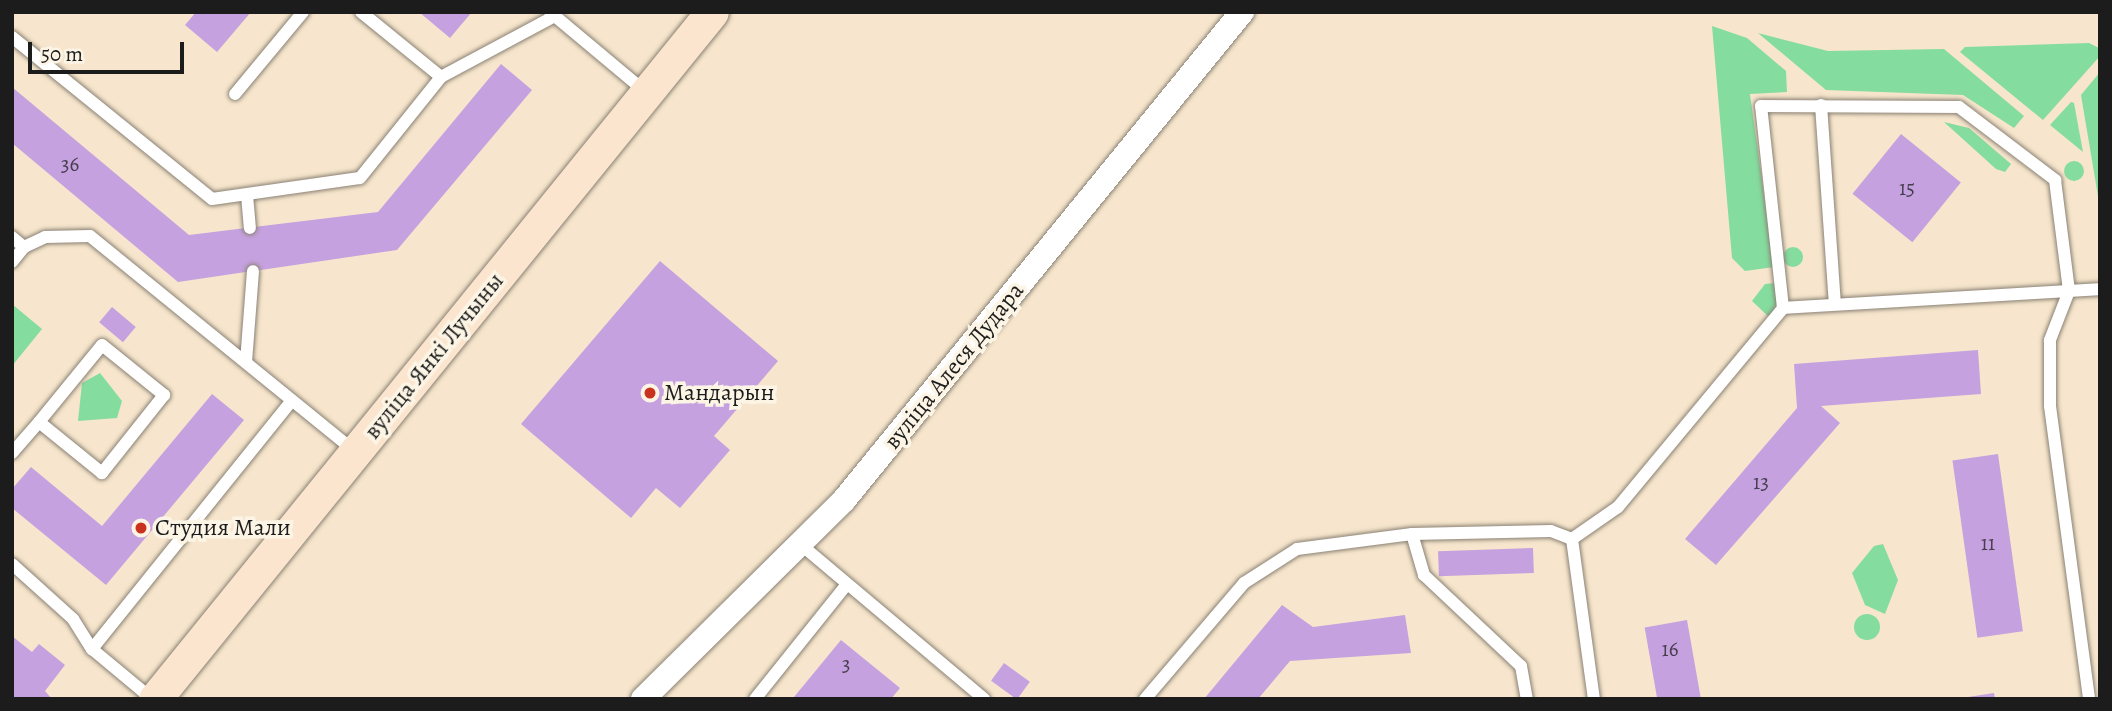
<!DOCTYPE html>
<html>
<head>
<meta charset="utf-8">
<style>
	body { margin:0 }
	#map { position:relative; width:2112px; height:711px; overflow:hidden; background:#f7e6cd; font-family:Alegreya,serif }
	div>[style] { position:absolute }
	[style*='--x'] { left:calc(var(--x)*1px); top:calc(var(--y)*1px); width:calc(var(--w)*1px); rotate:calc(var(--a)*1deg) }
	.green>* { inset:0; background:#85dc9f }
	.round { border-radius:50% }
	.building>* { inset:0; background:#c5a1df; transform-origin:0 0 }
	.roads { filter:drop-shadow(0 0 2px #8a8174) drop-shadow(0 0 2px #8a8174) }
	.lane>* { height:12px; margin:-6px; padding:0 6px; transform-origin:6px; border-radius:6px; background:#fff }
	.street>* { height:24px; margin:-12px; padding:0 12px; transform-origin:12px; border-radius:12px; background:#fff }
	.secondary>* { height:33px; margin:-16.5px; padding:0 16.5px; transform-origin:16.5px; border-radius:16.5px; background:#fbe5cf }
	.dots>* { width:19px; height:19px; translate:-50% -50%; box-sizing:border-box; border:4px solid #fcf5e5; border-radius:50% }
	span { translate:-50% -50%; white-space:nowrap; text-align:center; line-height:1.15; -webkit-text-stroke:7px #fcf5e5; paint-order:stroke }
	.number-label { font-size:21px; color:#463d4d }
	.number-label span { -webkit-text-stroke-width:0 }
	.street-label { font-size:24px; color:#1c1c1c }
	.poi-label { font-size:24px; color:#1c1c1c }
	.left { translate:0 -50%; text-align:left }
	.frame { position:absolute; inset:0; border:14px solid #1c1c1c; pointer-events:none }
	.scale { position:absolute; left:28px; top:42px; width:156px; height:32px; box-sizing:border-box; border:4px solid #1c1c1c; border-top:0; padding-left:9px; font-size:21px; line-height:24px; white-space:nowrap; color:#1c1c1c; -webkit-text-stroke:5px #fcf5e5; paint-order:stroke }
</style>
</head>
<body>
<div id="map">
	<div class="green">
		<i style="clip-path:polygon(1712px 26px,1747px 38px,1786px 71px,1787px 92px,1750px 94px,1774px 267px,1745px 271px,1732px 258px)"></i>
		<i style="clip-path:polygon(1758px 33px,1828px 51px,1944px 49px,2024px 116px,2014px 128px,1963px 95px,1826px 90px)"></i>
		<i style="clip-path:polygon(2089px 43px,2099px 48px,2100px 56px,2043px 120px,1960px 52px,1965px 47px)"></i>
		<i style="clip-path:polygon(2100px 72px,2100px 198px,2099px 202px,2081px 95px)"></i>
		<i style="clip-path:polygon(2071px 102px,2074px 103px,2083px 152px,2050px 125px)"></i>
		<i style="clip-path:polygon(1944px 122px,1969px 128px,2011px 164px,2005px 172px,1996px 169px)"></i>
		<i class="round" style="left:2064px;top:161px;width:20px;height:20px"></i>
		<i class="round" style="left:1783px;top:247px;width:20px;height:20px"></i>
		<i style="clip-path:polygon(1775px 283px,1778px 300px,1770px 318px,1752px 301px,1765px 284px)"></i>
		<i style="clip-path:polygon(12px 304px,42px 329px,12px 366px)"></i>
		<i style="clip-path:polygon(100px 373px,122px 401px,117px 418px,78px 421px,82px 383px)"></i>
		<i style="clip-path:polygon(1883px 544px,1898px 580px,1885px 614px,1865px 605px,1852px 573px,1874px 546px)"></i>
		<i class="round" style="left:1854px;top:614px;width:26px;height:26px"></i>
	</div>
	<div class="building">
		<i style="clip-path:polygon(196px 12px,251px 12px,217px 52px,185px 25px)"></i>
		<i style="clip-path:polygon(419px 12px,472px 12px,450px 38px)"></i>
		<i style="clip-path:polygon(501px 64px,532px 90px,397px 250px,178px 282px,12px 143px,12px 87px,189px 235px,378px 212px)"></i>
		<i style="left:1901px;top:134px;width:77px;height:77px;rotate:39deg"></i>
		<i style="clip-path:polygon(660px 261px,778px 361px,714px 436px,730px 450px,680px 508px,656px 488px,631px 518px,521px 424px)"></i>
		<i style="left:112px;top:307px;width:31px;height:20px;rotate:40deg"></i>
		<i style="clip-path:polygon(1978px 350px,1981px 394px,1821px 406px,1840px 423px,1716px 565px,1685px 539px,1797px 408px,1794px 364px)"></i>
		<i style="clip-path:polygon(212px 394px,244px 420px,106px 585px,12px 508px,12px 489px,31px 467px,102px 526px)"></i>
		<i style="left:1998px;top:454px;width:179px;height:46px;rotate:82deg"></i>
		<i style="left:1533px;top:548px;width:25px;height:95px;rotate:88deg"></i>
		<i style="clip-path:polygon(1282px 605px,1313px 627px,1405px 615px,1411px 653px,1290px 661px,1258px 699px,1204px 699px)"></i>
		<i style="left:1687px;top:620px;width:80px;height:43px;rotate:80deg"></i>
		<i style="clip-path:polygon(12px 636px,32px 652px,39px 644px,65px 665px,45px 691px,52px 699px,12px 699px)"></i>
		<i style="clip-path:polygon(841px 640px,900px 688px,891px 699px,794px 697px)"></i>
		<i style="left:1004px;top:663px;width:32px;height:22px;rotate:36deg"></i>
		<i style="clip-path:polygon(1994px 693px,1995px 699px,1968px 699px,1968px 697px)"></i>
	</div>
	<div class="roads">
		<div class="lane">
			<i style="--x:361;--y:12;--w:103;--a:39.1"></i>
			<i style="--x:550;--y:12;--w:126;--a:39.9"></i>
			<i style="--x:12;--y:37;--w:257;--a:39"></i>
			<i style="--x:212;--y:199;--w:149;--a:-8.1"></i>
			<i style="--x:360;--y:178;--w:129;--a:-51.3"></i>
			<i style="--x:441;--y:77;--w:129;--a:-28.2"></i>
			<i style="--x:235;--y:94;--w:107;--a:-50.3"></i>
			<i style="--x:1821;--y:105;--w:198;--a:86"></i>
			<i style="--x:247;--y:195;--w:33;--a:85"></i>
			<i style="--x:12;--y:237;--w:16;--a:40"></i>
			<i style="--x:24;--y:247;--w:23;--a:-25"></i>
			<i style="--x:45;--y:237;--w:45;--a:-1.3"></i>
			<i style="--x:90;--y:236;--w:339;--a:39.1"></i>
			<i style="--x:12;--y:262;--w:19;--a:-51"></i>
			<i style="--x:1783;--y:308;--w:318;--a:-3.4"></i>
			<i style="--x:102;--y:345;--w:80;--a:38.9"></i>
			<i style="--x:164;--y:395;--w:100;--a:128.5"></i>
			<i style="--x:102;--y:473;--w:81;--a:-141"></i>
			<i style="--x:39;--y:422;--w:99;--a:-50.7"></i>
			<i style="--x:246;--y:362;--w:91;--a:-85.6"></i>
			<i style="--x:12;--y:453;--w:41;--a:-48.9"></i>
			<i style="--x:1412;--y:534;--w:43;--a:73.7"></i>
			<i style="--x:1424;--y:575;--w:133;--a:43.2"></i>
			<i style="--x:1521;--y:666;--w:34;--a:80"></i>
			<i style="--x:1572;--y:539;--w:56;--a:-34.8"></i>
			<i style="--x:1618;--y:507;--w:259;--a:-50.3"></i>
			<i style="--x:1783;--y:308;--w:203;--a:-96.2"></i>
			<i style="--x:1761;--y:106;--w:198;--a:0.3"></i>
			<i style="--x:1959;--y:107;--w:121;--a:37.2"></i>
			<i style="--x:2055;--y:180;--w:112;--a:82.8"></i>
			<i style="--x:2069;--y:291;--w:53;--a:111.2"></i>
			<i style="--x:2050;--y:340;--w:66;--a:90"></i>
			<i style="--x:2050;--y:406;--w:296;--a:82.4"></i>
			<i style="--x:1572;--y:539;--w:162;--a:82.2"></i>
			<i style="--x:799;--y:543;--w:242;--a:40.1"></i>
			<i style="--x:12;--y:564;--w:82;--a:42"></i>
			<i style="--x:73;--y:619;--w:36;--a:58"></i>
			<i style="--x:92;--y:649;--w:78;--a:39.8"></i>
			<i style="--x:92;--y:649;--w:319;--a:-51.2"></i>
			<i style="--x:755;--y:699;--w:147;--a:-51.3"></i>
			<i style="--x:1145;--y:699;--w:153;--a:-49.5"></i>
			<i style="--x:1244;--y:583;--w:63;--a:-32.7"></i>
			<i style="--x:1297;--y:549;--w:116;--a:-7.4"></i>
			<i style="--x:1412;--y:534;--w:139;--a:-1.2"></i>
			<i style="--x:1551;--y:531;--w:22;--a:21"></i>
		</div>
		<div class="street">
			<i style="--x:643;--y:699;--w:283;--a:-44.7"></i>
			<i style="--x:844;--y:500;--w:630;--a:-50.8"></i>
		</div>
		<div class="secondary">
			<i style="--x:155;--y:699;--w:884;--a:-50.97"></i>
		</div>
	</div>
	<div class="dots">
		<i style="left:650px;top:393px;background:#c8321e"></i>
		<i style="left:141px;top:528px;background:#c8321e"></i>
	</div>
	<div class="number-label">
		<span style="left:70px;top:164px">36</span>
		<span style="left:1907px;top:188px">15</span>
		<span style="left:1761px;top:482px">13</span>
		<span style="left:1988px;top:543px">11</span>
		<span style="left:1670px;top:649px">16</span>
		<span style="left:846px;top:664px">3</span>
	</div>
	<div class="street-label">
		<span style="left:434px;top:356px;rotate:-51deg">вуліца Янкі Лучыны</span>
		<span style="left:954px;top:366px;rotate:-51deg">вуліца Алеся Дудара</span>
	</div>
	<div class="poi-label">
		<span class="left" style="left:664px;top:393px">Мандарын</span>
		<span class="left" style="left:155px;top:528px">Студия Мали</span>
	</div>
	<div class="frame"></div>
	<div class="scale">50 m</div>
</div>
</body>
</html>
